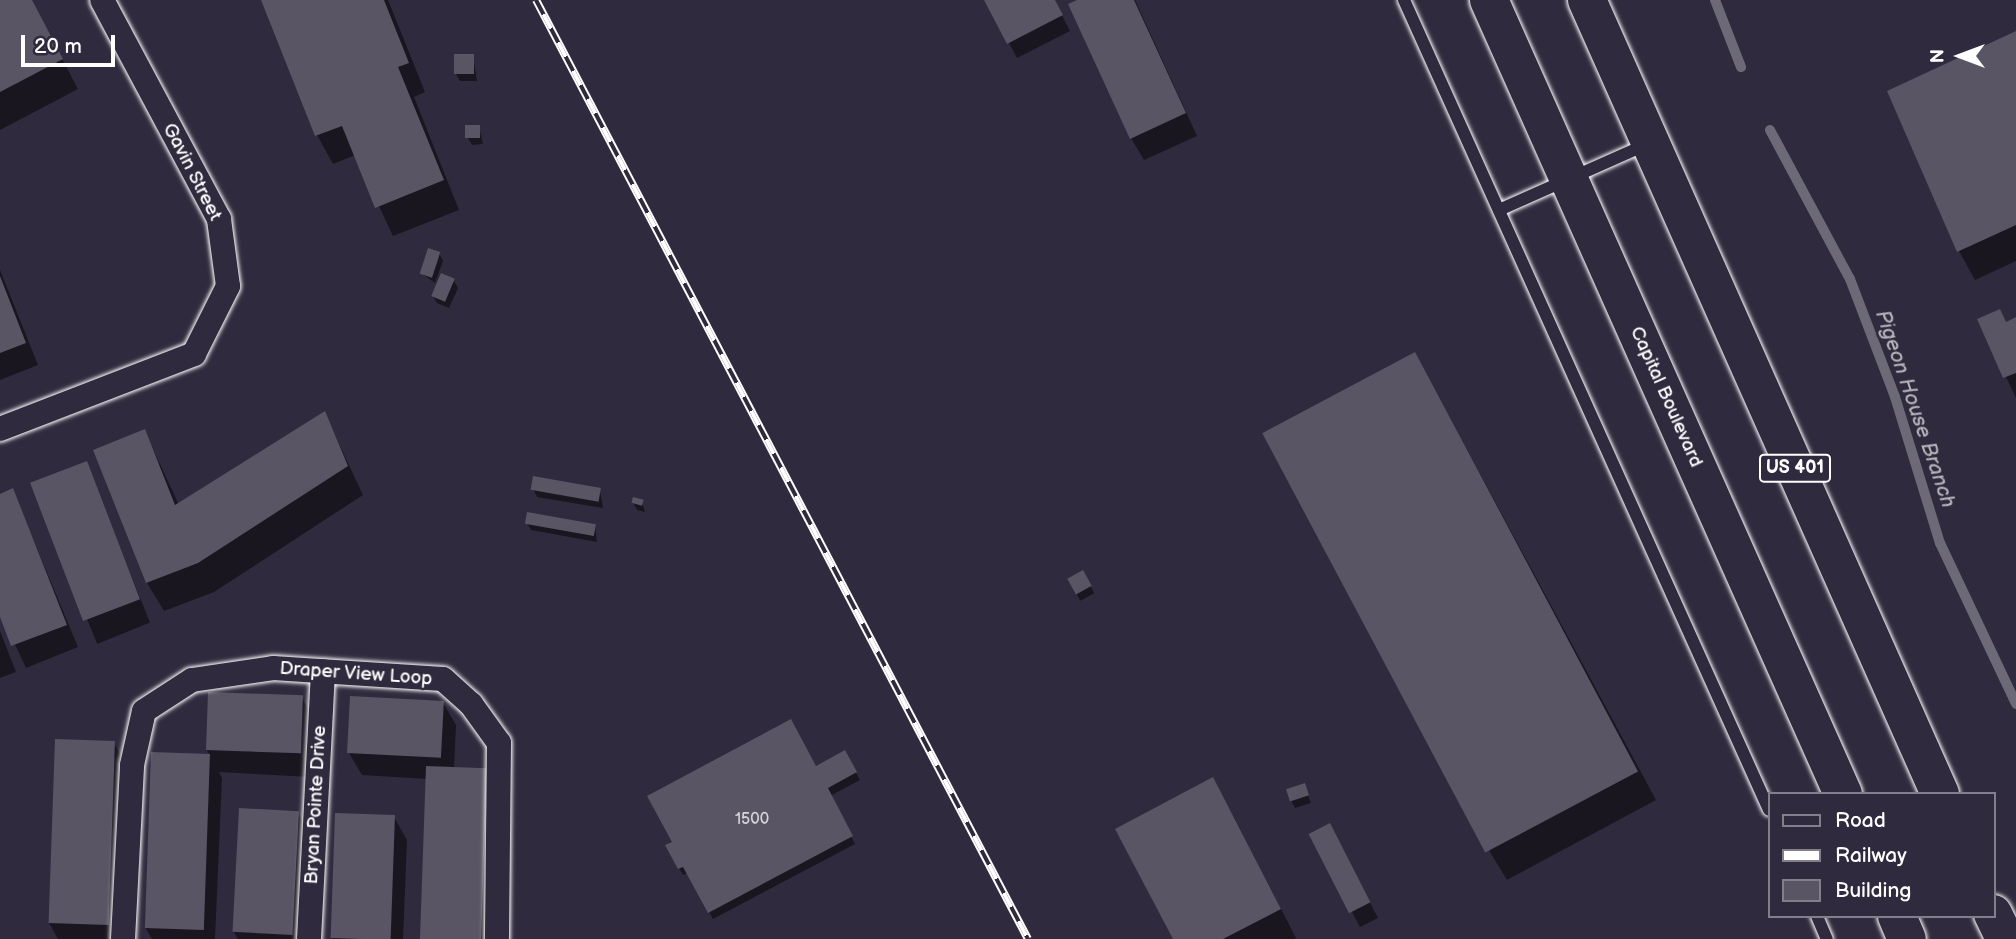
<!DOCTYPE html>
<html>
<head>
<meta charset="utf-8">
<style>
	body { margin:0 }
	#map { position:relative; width:2016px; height:939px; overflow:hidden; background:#2f2a3d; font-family:"Balsamiq Sans",sans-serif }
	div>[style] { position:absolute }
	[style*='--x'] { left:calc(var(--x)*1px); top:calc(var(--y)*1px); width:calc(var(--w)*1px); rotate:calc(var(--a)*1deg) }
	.shadow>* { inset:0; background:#0007; transform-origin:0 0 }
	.stream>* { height:10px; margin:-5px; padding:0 5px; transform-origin:5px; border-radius:5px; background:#6d6a77 }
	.building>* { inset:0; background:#595564; transform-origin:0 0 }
	.roads { filter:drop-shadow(0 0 2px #fff) drop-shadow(0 0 2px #fff) }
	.service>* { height:12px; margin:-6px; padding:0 6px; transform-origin:6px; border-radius:6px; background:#2f2a3d }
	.minor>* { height:24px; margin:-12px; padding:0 12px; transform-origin:12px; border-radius:12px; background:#2f2a3d }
	.primary>* { height:38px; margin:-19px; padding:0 19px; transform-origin:19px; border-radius:19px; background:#2f2a3d }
	.rail>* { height:8px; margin-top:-4px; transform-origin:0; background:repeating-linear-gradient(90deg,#2f2a3d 0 16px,#fff 0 32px); box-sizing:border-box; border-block:2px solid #fff }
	span { translate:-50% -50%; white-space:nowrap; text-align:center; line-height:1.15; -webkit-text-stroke:5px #2f2a3d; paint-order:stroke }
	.number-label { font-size:16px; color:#d6d4d8 }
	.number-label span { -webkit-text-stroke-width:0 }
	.shield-label span { padding:2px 5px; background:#2f2a3d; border:2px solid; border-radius:5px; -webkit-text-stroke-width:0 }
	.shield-label { font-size:18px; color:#fff; font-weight:700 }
	.street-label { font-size:19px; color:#fff }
	.water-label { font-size:21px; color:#b6b4bb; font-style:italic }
	.legend { position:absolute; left:1768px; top:792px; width:228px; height:126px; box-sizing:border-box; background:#2f2a3d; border:2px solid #827f8b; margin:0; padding:9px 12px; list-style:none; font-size:21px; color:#fff }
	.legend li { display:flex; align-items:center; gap:14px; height:35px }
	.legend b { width:35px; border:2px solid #827f8b }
	.north { position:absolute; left:1925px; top:21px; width:70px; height:70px; -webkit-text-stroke:5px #2f2a3d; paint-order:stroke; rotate:270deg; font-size:19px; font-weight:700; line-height:28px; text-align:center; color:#fff }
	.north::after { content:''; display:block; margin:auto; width:24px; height:32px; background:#fff; clip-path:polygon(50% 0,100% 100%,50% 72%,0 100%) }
	.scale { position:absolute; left:21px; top:35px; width:94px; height:32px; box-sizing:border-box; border:4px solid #fff; border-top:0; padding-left:9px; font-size:21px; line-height:24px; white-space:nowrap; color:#fff; -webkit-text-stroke:5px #2f2a3d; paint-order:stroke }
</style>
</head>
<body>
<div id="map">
	<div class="shadow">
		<i style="clip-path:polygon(0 0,31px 0,78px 89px,0 130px)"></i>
		<i style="clip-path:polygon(263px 0,388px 0,425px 92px,414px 97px,459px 210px,393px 236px,355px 155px,333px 164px,317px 135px)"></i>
		<i style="clip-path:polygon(986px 0,1054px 0,1070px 31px,1017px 58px)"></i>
		<i style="clip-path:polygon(1081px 0,1135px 0,1197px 136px,1144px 160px,1131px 138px)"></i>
		<i style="clip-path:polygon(2016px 33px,2016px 261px,1975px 280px,1959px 251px)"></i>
		<i style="clip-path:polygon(473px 56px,477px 81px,460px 81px,456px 74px)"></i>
		<i style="clip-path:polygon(479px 127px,483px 144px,472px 145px,468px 138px)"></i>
		<i style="clip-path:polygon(439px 253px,443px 261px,435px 283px,421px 273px)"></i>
		<i style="clip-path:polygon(0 270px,38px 365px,0 380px)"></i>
		<i style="clip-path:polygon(454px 281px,458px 288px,449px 308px,437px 303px,433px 296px)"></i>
		<i style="clip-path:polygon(2016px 319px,2016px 398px,1979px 320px,2006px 323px)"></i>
		<i style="clip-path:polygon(1431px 383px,1656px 800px,1507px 880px,1490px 852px)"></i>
		<i style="clip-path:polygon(325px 414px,363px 495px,214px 592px,164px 611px,147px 583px,96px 451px,145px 432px,179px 505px)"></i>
		<i style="left:86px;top:464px;width:171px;height:57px;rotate:68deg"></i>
		<i style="clip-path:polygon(533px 489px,600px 490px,603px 508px,537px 497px)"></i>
		<i style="clip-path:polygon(13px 491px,78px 647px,26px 668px,0 612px,0 496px)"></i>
		<i style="clip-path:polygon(633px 502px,642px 502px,645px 512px,637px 510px)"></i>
		<i style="clip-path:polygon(527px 523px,595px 525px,597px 542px,531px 530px)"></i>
		<i style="left:1083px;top:572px;width:24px;height:16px;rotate:62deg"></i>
		<i style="clip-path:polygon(0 631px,16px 672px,0 678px)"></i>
		<i style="clip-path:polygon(302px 698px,315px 721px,312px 777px,219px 772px,222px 778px,215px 939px,152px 939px,145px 927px,153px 753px,210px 756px,207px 750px)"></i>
		<i style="clip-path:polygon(443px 703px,456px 725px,454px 768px,486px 770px,499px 792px,493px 939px,422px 939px,428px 779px,362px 775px,349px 753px)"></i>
		<i style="clip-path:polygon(114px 743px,127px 766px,119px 939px,58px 939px,49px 923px)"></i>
		<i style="clip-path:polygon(845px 753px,860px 780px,830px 796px,855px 844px,713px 919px,688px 873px,683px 875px,679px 868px,816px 768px)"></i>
		<i style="clip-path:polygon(1304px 785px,1311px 803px,1295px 808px,1291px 801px)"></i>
		<i style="clip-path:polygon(1229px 808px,1296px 938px,1294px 939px,1175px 939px)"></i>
		<i style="clip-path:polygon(298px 813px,311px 836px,305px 939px,238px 939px,234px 932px)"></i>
		<i style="clip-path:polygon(394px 817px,407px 840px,403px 939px,332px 939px)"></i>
		<i style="clip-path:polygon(1338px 840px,1378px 918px,1360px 927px,1352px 912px)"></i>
	</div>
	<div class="stream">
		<i style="--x:1715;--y:0;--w:72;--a:68.8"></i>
		<i style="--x:1770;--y:130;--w:169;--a:61.8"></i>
		<i style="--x:1850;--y:279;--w:126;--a:69.1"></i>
		<i style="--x:1895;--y:397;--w:153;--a:72.9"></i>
		<i style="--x:1940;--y:543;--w:178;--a:64.7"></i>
	</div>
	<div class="building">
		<i style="clip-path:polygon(0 0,32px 0,63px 59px,0 92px)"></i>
		<i style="clip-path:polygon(261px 0,384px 0,409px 63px,398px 67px,444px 180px,375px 208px,342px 126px,315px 136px)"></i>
		<i style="clip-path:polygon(984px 0,1055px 0,1063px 15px,1007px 44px)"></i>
		<i style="clip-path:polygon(1077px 0,1134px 0,1186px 113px,1130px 139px,1068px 4px)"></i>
		<i style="clip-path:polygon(2016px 31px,2016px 225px,1957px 252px,1887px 91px)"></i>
		<i style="left:474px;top:54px;width:20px;height:20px;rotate:90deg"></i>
		<i style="left:480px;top:125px;width:13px;height:15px;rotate:90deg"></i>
		<i style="left:428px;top:248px;width:13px;height:27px;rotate:18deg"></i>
		<i style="left:441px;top:273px;width:15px;height:25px;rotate:23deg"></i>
		<i style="clip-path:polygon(0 276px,26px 343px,0 353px)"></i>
		<i style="clip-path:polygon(2000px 309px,2006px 322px,2016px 317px,2016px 373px,2003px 378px,1977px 319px)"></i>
		<i style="left:1415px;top:352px;width:475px;height:173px;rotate:62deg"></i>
		<i style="clip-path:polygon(325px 411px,348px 466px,198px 563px,146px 583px,93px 450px,145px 429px,175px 505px)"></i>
		<i style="left:87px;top:461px;width:148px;height:61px;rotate:69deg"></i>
		<i style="left:533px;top:476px;width:69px;height:14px;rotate:10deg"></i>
		<i style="clip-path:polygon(13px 488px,67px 625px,11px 646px,0 617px,0 494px)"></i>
		<i style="left:633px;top:497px;width:11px;height:6px;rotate:15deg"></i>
		<i style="left:527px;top:512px;width:70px;height:12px;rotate:10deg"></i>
		<i style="left:1083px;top:570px;width:18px;height:18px;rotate:61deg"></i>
		<i style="left:208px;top:692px;width:95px;height:58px;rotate:2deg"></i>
		<i style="left:350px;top:696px;width:94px;height:57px;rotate:3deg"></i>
		<i style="clip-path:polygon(791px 719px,816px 766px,845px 750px,857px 772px,828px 788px,853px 836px,708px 913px,683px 867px,678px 869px,665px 845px,672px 842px,647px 796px)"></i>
		<i style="left:55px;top:739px;width:60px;height:184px;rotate:2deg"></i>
		<i style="left:151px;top:752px;width:59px;height:176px;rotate:2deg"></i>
		<i style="left:426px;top:766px;width:61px;height:173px;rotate:2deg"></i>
		<i style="clip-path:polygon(1213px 777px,1281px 909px,1223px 939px,1173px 939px,1115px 829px)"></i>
		<i style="left:1305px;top:783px;width:13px;height:20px;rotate:72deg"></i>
		<i style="left:239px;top:808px;width:60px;height:124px;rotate:3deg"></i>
		<i style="left:335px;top:813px;width:60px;height:125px;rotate:2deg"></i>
		<i style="left:1330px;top:823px;width:89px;height:24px;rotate:63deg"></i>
	</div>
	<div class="roads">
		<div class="service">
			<i style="--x:1404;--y:0;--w:888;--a:65.74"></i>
			<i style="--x:1499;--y:210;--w:160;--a:-24"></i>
			<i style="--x:1817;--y:916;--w:25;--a:67"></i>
		</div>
		<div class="minor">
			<i style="--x:0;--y:429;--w:208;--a:-21.1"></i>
			<i style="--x:194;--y:354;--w:76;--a:-63.4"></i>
			<i style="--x:228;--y:286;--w:68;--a:-97.7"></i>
			<i style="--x:219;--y:219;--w:248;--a:-118.1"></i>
			<i style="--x:123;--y:939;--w:174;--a:-87"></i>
			<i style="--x:132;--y:765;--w:55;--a:-77.5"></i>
			<i style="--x:144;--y:711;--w:57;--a:-32.9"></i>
			<i style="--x:192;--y:680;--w:82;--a:-8.4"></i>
			<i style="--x:273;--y:668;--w:170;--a:3.7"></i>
			<i style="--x:443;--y:679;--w:38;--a:42"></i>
			<i style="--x:471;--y:704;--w:48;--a:54.3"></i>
			<i style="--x:499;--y:743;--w:196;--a:90.6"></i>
			<i style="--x:309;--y:939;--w:268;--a:-87"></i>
		</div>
		<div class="primary">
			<i style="--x:1489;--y:0;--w:869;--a:65.97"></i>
			<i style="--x:1587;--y:0;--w:869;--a:66.03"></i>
			<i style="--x:1993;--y:914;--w:28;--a:64"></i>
			<i style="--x:1897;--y:916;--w:25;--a:67"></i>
		</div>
	</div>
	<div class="rail">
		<i style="--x:536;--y:0;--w:1060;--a:62.35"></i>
	</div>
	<div class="number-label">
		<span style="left:752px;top:820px">1500</span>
	</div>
	<div class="shield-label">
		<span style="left:1795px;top:468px">US 401</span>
	</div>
	<div class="street-label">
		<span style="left:192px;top:172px;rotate:63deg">Gavin Street</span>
		<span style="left:1666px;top:397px;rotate:66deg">Capital Boulevard</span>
		<span style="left:356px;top:674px;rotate:4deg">Draper View Loop</span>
		<span style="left:316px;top:805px;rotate:-87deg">Bryan Pointe Drive</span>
	</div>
	<div class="water-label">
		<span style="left:1915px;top:409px;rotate:71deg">Pigeon House Branch</span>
	</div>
	<ul class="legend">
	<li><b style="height:9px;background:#2f2a3d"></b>Road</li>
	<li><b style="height:9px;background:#fff"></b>Railway</li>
	<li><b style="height:19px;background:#595564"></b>Building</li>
	</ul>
	<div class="north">N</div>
	<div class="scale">20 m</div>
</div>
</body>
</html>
